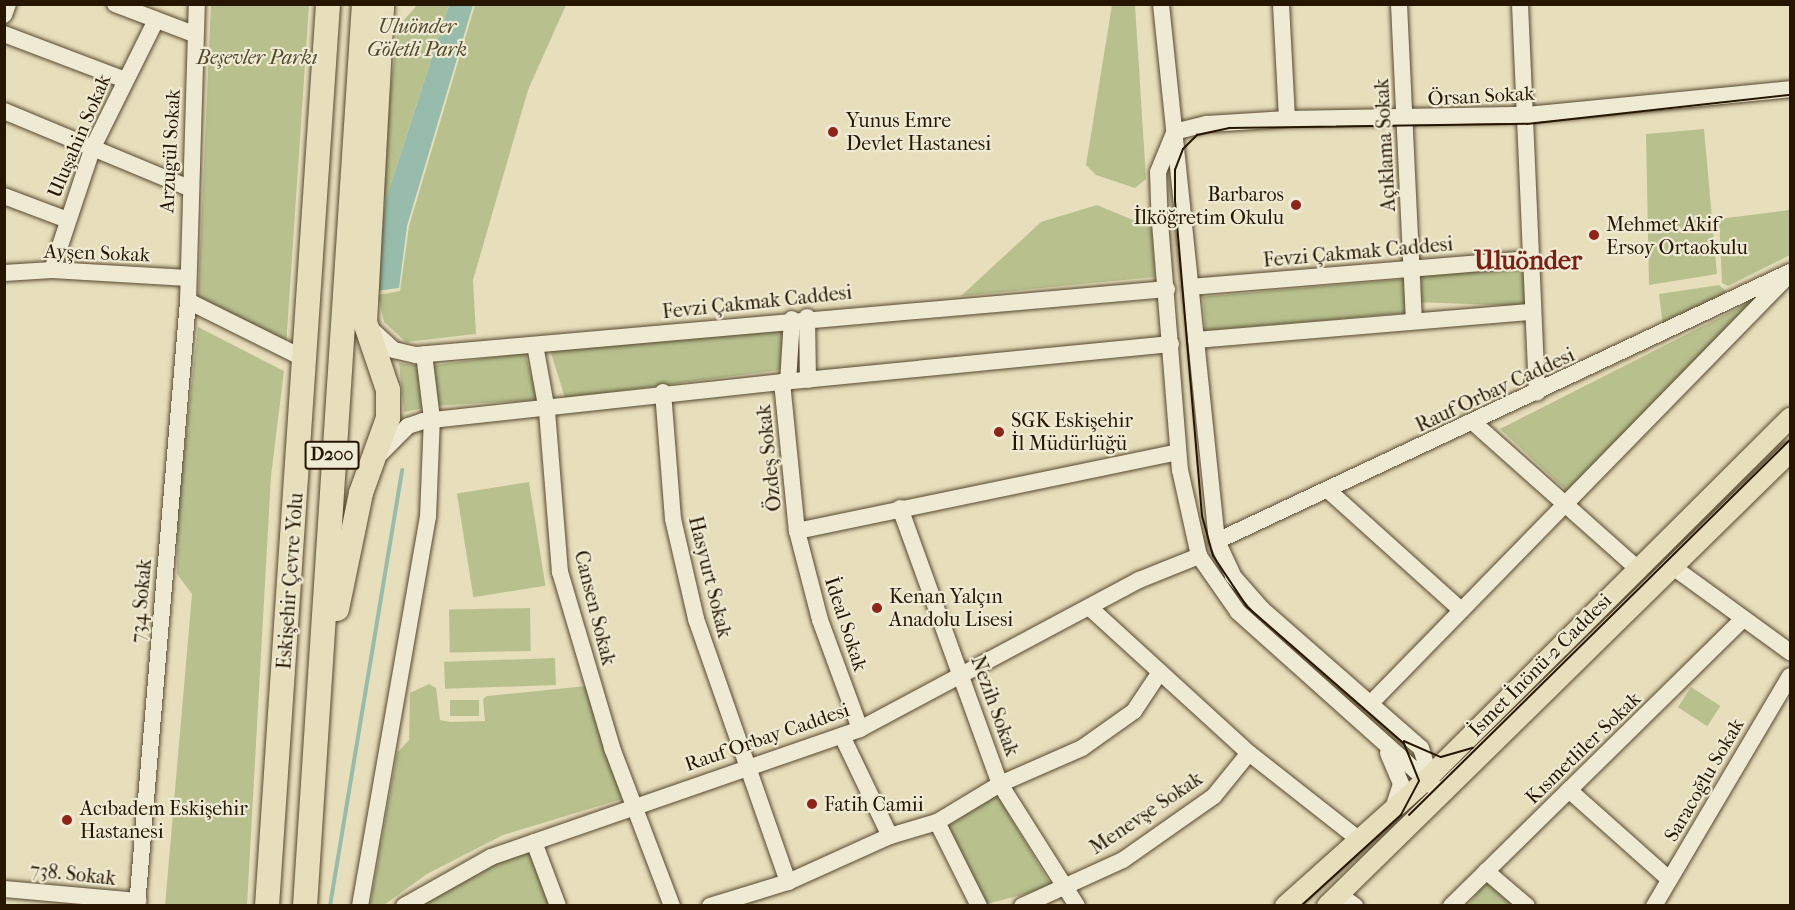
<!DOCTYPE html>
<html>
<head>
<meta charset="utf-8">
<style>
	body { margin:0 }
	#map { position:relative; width:1795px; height:910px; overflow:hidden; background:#e7debb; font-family:"IM FELL French Canon",serif }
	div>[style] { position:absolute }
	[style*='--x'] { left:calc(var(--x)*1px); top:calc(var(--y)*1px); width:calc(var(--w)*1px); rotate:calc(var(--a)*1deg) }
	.green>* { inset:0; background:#b8c18e; transform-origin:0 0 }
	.water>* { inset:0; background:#97bcac }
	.stream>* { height:4px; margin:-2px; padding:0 2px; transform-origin:2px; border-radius:2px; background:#97bcac }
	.roads { filter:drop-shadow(0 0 2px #56482f) drop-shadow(0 0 2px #56482f) }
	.minor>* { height:16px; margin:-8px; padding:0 8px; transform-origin:8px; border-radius:8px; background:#efead3 }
	.major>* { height:20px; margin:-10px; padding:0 10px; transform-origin:10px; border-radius:10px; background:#e7debb }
	.highway>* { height:24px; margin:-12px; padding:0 12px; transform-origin:12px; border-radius:12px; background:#e7debb }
	.tram>* { height:1.5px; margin:-0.75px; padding:0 0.75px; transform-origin:0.75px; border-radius:0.75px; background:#261600 }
	.dots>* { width:16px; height:16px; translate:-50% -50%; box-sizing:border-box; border:3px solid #efead3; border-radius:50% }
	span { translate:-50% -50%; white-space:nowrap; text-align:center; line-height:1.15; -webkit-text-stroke:4.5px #efead3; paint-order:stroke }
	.shield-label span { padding:2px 4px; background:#efead3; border:2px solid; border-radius:4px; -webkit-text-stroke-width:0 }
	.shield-label { font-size:18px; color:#261600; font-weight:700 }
	.park-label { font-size:20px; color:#52492b; font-style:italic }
	.street-label { font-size:20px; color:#261600 }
	.poi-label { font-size:20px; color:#261600 }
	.left { translate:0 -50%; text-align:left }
	.right { translate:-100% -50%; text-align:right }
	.district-label { font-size:26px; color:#7a1f14; font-weight:700 }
	.frame { position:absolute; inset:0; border:6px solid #261600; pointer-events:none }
</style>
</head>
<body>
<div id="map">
	<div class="green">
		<i style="clip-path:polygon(211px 5px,309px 5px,286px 346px,198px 299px)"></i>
		<i style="clip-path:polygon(417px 5px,449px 5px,385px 202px,379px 181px,398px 27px)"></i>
		<i style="clip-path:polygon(475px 5px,566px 5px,528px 90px,473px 280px,476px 334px,406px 342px,384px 322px,378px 295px,400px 291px,409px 226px)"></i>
		<i style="clip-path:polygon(1112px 5px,1135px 5px,1146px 179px,1135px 188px,1096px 175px,1086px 165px)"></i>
		<i style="clip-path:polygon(1704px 129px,1717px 274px,1649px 285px,1646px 134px)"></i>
		<i style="clip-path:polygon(1097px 205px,1152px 228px,1155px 277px,961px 296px,1041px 222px)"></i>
		<i style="clip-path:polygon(1790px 210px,1790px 255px,1728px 286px,1722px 283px,1719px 219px)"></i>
		<i style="left:1526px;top:269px;width:37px;height:104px;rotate:92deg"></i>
		<i style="left:1405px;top:279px;width:34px;height:203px;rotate:85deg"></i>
		<i style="clip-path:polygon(1719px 285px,1727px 292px,1663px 326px,1659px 294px)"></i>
		<i style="clip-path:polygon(1762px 296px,1567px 491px,1500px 429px)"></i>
		<i style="clip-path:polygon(788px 324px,786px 369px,565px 398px,550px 350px)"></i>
		<i style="clip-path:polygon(198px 327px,284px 371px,271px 476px,247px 905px,165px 906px,192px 594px,177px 574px,178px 507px)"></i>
		<i style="clip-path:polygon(525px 353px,538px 400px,432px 406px,428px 366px)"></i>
		<i style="clip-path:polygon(399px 363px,421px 366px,424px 408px,404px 412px)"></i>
		<i style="left:529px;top:482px;width:105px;height:73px;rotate:81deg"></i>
		<i style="left:530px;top:608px;width:43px;height:81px;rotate:89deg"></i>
		<i style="left:555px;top:658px;width:27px;height:111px;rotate:88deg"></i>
		<i style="clip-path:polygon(429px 684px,436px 688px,440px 720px,450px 722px,485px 721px,483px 699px,487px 696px,586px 686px,622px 799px,503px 835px,427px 874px,384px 905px,370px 906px,397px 753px,409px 740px,410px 693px)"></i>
		<i style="left:1691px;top:687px;width:35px;height:24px;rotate:33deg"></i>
		<i style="left:479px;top:700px;width:16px;height:29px;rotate:90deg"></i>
		<i style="clip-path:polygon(996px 793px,1052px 887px,983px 905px,942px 831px)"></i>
		<i style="clip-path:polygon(531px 849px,552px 906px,418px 906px,498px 861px)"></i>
		<i style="clip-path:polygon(1485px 881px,1514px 906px,1468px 906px)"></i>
	</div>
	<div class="water">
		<i style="clip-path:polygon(449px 5px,473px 5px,407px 226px,399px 288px,375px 291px,385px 202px)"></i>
	</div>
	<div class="stream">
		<i style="--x:330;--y:906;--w:442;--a:-80.6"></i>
	</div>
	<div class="roads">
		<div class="minor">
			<i style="--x:115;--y:4;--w:85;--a:20.8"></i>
			<i style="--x:1161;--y:4;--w:540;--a:84.05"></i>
			<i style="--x:1217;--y:541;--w:38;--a:65"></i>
			<i style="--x:1233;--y:576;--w:44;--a:48.7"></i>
			<i style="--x:1262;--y:609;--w:211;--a:41.2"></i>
			<i style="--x:1421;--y:748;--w:37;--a:73"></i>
			<i style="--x:1281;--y:4;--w:115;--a:87"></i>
			<i style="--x:1399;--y:4;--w:316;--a:87.3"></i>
			<i style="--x:1520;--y:4;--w:389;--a:87.5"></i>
			<i style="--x:4;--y:15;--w:12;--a:-70"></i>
			<i style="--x:4;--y:34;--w:129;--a:20.8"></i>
			<i style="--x:4;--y:111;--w:198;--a:22.6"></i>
			<i style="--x:1174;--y:132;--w:34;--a:-14"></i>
			<i style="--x:1207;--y:124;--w:80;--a:-3.6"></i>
			<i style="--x:1287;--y:119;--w:240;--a:-1"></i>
			<i style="--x:1527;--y:115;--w:264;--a:-5.6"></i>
			<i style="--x:1174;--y:133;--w:42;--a:112.3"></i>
			<i style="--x:1158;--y:172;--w:38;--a:88"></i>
			<i style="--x:1159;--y:210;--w:261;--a:85.4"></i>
			<i style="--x:1180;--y:470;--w:88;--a:77.5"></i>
			<i style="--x:1199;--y:556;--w:68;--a:55.1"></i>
			<i style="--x:1238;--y:612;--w:263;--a:41.8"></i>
			<i style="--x:4;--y:196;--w:68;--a:20.6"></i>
			<i style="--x:52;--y:270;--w:130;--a:-71.6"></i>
			<i style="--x:93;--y:147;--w:140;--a:-63.6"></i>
			<i style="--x:4;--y:273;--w:48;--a:-3.6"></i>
			<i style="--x:52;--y:270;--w:136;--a:3.4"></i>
			<i style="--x:1190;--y:287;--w:341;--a:-4.7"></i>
			<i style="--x:188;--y:301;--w:126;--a:26.4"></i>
			<i style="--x:807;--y:317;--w:63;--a:89.1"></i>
			<i style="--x:369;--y:327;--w:34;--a:43"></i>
			<i style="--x:394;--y:350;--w:23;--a:13"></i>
			<i style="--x:416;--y:355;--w:754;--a:-5.02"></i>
			<i style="--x:1196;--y:340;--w:337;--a:-4.8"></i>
			<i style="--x:1171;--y:344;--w:391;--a:174.4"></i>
			<i style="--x:782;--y:382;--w:150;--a:84.3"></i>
			<i style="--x:797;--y:531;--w:389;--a:-11.7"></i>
			<i style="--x:535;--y:345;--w:67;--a:79.7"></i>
			<i style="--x:547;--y:411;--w:162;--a:85.4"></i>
			<i style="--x:560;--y:572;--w:184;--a:73.5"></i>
			<i style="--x:612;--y:748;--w:169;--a:69.2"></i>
			<i style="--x:788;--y:382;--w:63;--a:-86.4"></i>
			<i style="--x:663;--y:392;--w:127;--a:85.5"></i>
			<i style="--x:673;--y:519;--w:103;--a:77"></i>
			<i style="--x:696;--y:619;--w:279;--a:70.7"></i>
			<i style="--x:1474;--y:423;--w:218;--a:41.7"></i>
			<i style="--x:381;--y:453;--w:38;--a:-45"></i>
			<i style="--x:408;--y:426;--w:16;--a:-18"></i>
			<i style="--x:423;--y:421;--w:361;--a:-6.2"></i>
			<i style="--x:1330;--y:492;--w:176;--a:42"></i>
			<i style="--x:900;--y:508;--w:294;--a:70.1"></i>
			<i style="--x:1000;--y:784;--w:144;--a:57.7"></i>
			<i style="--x:797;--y:531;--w:92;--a:75.5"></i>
			<i style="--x:820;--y:620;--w:116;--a:69.8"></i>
			<i style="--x:1217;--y:541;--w:633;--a:-25.15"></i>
			<i style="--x:1673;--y:567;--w:145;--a:36"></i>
			<i style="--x:1089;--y:607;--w:217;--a:42.4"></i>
			<i style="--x:1249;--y:753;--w:142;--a:38.2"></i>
			<i style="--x:1371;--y:703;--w:594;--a:-45.68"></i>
			<i style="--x:842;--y:736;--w:111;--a:64.4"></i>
			<i style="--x:1388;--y:753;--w:34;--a:67"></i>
			<i style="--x:1401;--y:784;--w:26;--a:108"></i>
			<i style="--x:1569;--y:790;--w:134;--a:41.7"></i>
			<i style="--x:937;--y:822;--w:94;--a:63.4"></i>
			<i style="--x:534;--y:842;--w:68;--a:69.4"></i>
			<i style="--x:1486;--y:871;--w:54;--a:40.5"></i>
			<i style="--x:4;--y:889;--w:135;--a:5.1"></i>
			<i style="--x:1340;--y:895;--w:19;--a:36"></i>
			<i style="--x:137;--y:906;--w:607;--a:-85.18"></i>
			<i style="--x:188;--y:301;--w:297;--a:-88.3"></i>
			<i style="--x:360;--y:906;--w:395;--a:-80.1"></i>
			<i style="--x:428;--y:517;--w:98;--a:-87.7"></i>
			<i style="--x:432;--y:419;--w:65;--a:-97"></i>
			<i style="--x:404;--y:906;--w:100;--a:-29.4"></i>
			<i style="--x:491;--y:857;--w:391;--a:-19.1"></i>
			<i style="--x:860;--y:729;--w:316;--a:-28.1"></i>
			<i style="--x:1139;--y:580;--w:65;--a:-21.8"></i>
			<i style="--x:710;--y:906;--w:82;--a:-17.1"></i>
			<i style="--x:788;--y:882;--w:112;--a:-24.3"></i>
			<i style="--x:890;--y:836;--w:49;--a:-16.6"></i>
			<i style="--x:937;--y:822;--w:74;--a:-31.1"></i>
			<i style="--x:1000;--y:784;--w:90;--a:-23.7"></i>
			<i style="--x:1082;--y:748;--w:64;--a:-35.4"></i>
			<i style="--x:1134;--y:711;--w:47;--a:-56.3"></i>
			<i style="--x:1022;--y:906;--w:111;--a:-24.5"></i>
			<i style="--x:1123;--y:860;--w:111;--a:-35.1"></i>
			<i style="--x:1214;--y:796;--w:55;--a:-50.9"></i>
			<i style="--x:1451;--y:906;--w:409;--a:-44.5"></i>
			<i style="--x:1654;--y:906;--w:267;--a:-59.4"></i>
		</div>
		<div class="major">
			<i style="--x:1285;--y:906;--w:188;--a:-41.8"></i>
			<i style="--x:1425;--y:781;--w:515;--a:-44.84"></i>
			<i style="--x:1327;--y:906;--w:648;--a:-44.44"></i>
		</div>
		<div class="highway">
			<i style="--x:337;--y:609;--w:118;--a:-78.3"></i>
			<i style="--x:361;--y:493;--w:80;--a:-70.2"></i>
			<i style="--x:388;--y:418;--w:28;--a:-90"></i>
			<i style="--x:388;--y:390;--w:72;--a:-108.7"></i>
			<i style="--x:365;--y:322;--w:318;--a:-86.9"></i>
			<i style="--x:267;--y:906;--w:904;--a:-86.13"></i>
			<i style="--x:305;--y:906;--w:904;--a:-86.26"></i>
		</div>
	</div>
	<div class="tram">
		<i style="--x:1404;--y:741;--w:40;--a:23.4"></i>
		<i style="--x:1441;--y:757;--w:33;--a:-16"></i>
		<i style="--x:1409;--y:815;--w:535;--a:-44.55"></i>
		<i style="--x:1301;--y:906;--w:135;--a:-42.3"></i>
		<i style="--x:1401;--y:815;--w:38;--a:-62"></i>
		<i style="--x:1419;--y:781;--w:40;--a:-112"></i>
		<i style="--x:1404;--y:744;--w:208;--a:-138.9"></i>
		<i style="--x:1247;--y:607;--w:61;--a:-123.7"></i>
		<i style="--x:1213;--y:556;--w:41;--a:-105.4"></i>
		<i style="--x:1202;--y:516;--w:316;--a:-94.9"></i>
		<i style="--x:1175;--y:201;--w:31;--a:-90"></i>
		<i style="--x:1175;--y:170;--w:22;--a:-69"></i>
		<i style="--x:1183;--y:149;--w:20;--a:-45"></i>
		<i style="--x:1197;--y:135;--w:33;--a:-12"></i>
		<i style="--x:1229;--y:128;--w:298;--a:-0.8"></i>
		<i style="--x:1527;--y:124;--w:265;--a:-6.3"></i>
	</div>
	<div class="dots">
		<i style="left:833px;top:132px;background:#8f2418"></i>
		<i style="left:1296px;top:205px;background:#8f2418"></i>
		<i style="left:1594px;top:235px;background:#8f2418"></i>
		<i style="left:999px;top:432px;background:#8f2418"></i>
		<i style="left:877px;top:608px;background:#8f2418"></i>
		<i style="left:812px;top:804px;background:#8f2418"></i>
		<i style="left:67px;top:820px;background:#8f2418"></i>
	</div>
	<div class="shield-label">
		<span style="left:332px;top:455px">D200</span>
	</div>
	<div class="park-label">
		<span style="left:417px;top:38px">Uluönder<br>Göletli Park</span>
		<span style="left:257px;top:57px">Beşevler Parkı</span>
	</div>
	<div class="street-label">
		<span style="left:1481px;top:96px;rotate:-3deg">Örsan Sokak</span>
		<span style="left:79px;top:136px;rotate:-67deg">Uluşahin Sokak</span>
		<span style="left:1385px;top:145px;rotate:-93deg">Açıklama Sokak</span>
		<span style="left:170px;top:151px;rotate:-87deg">Arzugül Sokak</span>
		<span style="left:1358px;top:252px;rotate:-5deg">Fevzi Çakmak Caddesi</span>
		<span style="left:97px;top:253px;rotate:2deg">Ayşen Sokak</span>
		<span style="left:757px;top:302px;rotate:-6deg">Fevzi Çakmak Caddesi</span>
		<span style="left:1495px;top:390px;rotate:-25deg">Rauf Orbay Caddesi</span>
		<span style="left:769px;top:458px;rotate:-96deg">Özdeş Sokak</span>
		<span style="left:710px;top:577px;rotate:76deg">Hasyurt Sokak</span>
		<span style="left:290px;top:581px;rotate:-86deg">Eskişehir Çevre Yolu</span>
		<span style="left:141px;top:601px;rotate:-85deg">734 Sokak</span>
		<span style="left:595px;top:608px;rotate:76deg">Cansen Sokak</span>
		<span style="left:846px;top:624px;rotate:72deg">İdeal Sokak</span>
		<span style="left:1540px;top:665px;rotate:-45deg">İsmet İnönü-2 Caddesi</span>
		<span style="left:995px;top:706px;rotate:70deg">Nezih Sokak</span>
		<span style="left:767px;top:737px;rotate:-19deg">Rauf Orbay Caddesi</span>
		<span style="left:1583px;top:748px;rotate:-44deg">Kısmetliler Sokak</span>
		<span style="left:1704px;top:780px;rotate:-60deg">Saracoğlu Sokak</span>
		<span style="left:1146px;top:813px;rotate:-34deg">Menevşe Sokak</span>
		<span style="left:73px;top:874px;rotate:6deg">738. Sokak</span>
	</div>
	<div class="poi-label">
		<span class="left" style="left:846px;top:132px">Yunus Emre<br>Devlet Hastanesi</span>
		<span class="right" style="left:1284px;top:206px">Barbaros<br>İlköğretim Okulu</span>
		<span class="left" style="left:1606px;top:236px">Mehmet Akif<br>Ersoy Ortaokulu</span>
		<span class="left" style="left:1011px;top:432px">SGK Eskişehir<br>İl Müdürlüğü</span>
		<span class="left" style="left:889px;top:608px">Kenan Yalçın<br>Anadolu Lisesi</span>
		<span class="left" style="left:824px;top:804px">Fatih Camii</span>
		<span class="left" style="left:80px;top:820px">Acıbadem Eskişehir<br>Hastanesi</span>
	</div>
	<div class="district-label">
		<span style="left:1528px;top:261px">Uluönder</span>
	</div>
	<div class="frame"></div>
</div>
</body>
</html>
